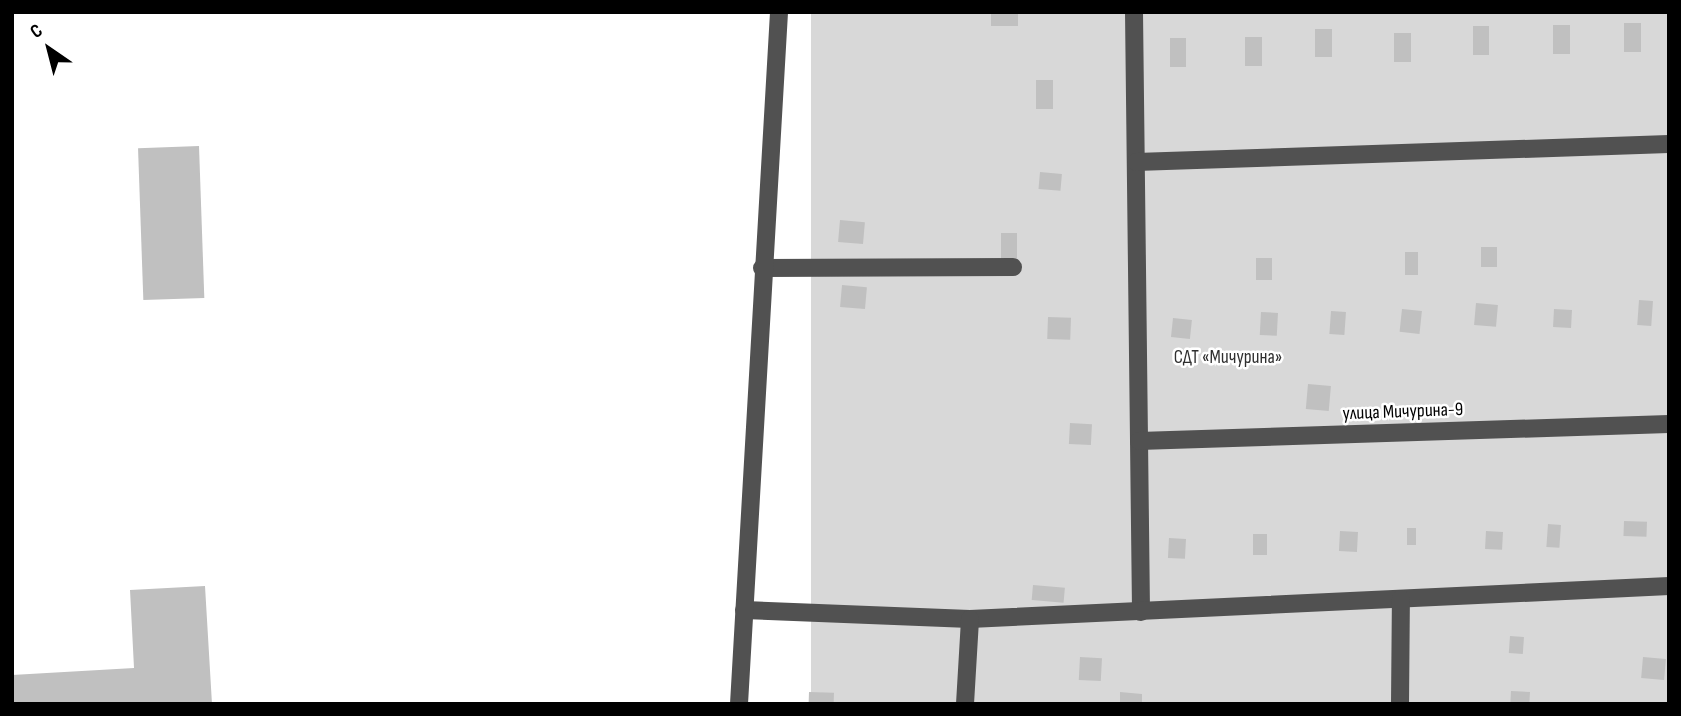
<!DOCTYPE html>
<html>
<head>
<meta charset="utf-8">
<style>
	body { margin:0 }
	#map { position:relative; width:1681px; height:716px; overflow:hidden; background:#fff; font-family:"Sofia Sans Condensed",sans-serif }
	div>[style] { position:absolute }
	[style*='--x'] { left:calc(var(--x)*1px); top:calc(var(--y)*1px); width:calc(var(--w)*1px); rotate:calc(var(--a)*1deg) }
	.green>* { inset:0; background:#d8d8d8; transform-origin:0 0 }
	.building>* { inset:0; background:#c0c0c0; transform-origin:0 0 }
	.minor>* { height:18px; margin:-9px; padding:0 9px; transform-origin:9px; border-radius:9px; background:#515151 }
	span { translate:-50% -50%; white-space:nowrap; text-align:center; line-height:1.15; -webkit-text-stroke:5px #fff; paint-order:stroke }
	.park-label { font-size:19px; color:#2f2f2f }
	.street-label { font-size:19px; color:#000 }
	.frame { position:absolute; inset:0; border:14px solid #000; pointer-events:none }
	.north { position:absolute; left:14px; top:14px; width:70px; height:70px; -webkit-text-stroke:5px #fff; paint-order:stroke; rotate:325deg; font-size:19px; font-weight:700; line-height:28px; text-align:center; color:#000 }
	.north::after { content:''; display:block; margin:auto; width:24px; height:32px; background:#000; clip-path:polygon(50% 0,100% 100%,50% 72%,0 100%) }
</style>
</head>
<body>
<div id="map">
	<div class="green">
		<i style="left:811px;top:12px;width:858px;height:694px"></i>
	</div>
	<div class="building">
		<i style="left:991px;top:12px;width:27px;height:14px"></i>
		<i style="left:1624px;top:23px;width:17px;height:29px"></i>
		<i style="left:1553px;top:25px;width:17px;height:29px"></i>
		<i style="left:1473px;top:26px;width:16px;height:29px"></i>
		<i style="left:1315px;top:29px;width:17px;height:28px"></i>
		<i style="left:1394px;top:33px;width:17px;height:29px"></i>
		<i style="left:1245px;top:37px;width:17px;height:29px"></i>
		<i style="left:1170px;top:38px;width:16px;height:29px"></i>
		<i style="left:1036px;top:80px;width:17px;height:29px"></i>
		<i style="left:199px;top:146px;width:152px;height:61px;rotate:88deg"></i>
		<i style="left:1040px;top:172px;width:22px;height:17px;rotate:5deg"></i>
		<i style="left:840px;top:220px;width:25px;height:22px;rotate:5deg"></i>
		<i style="left:1001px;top:233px;width:16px;height:29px"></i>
		<i style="left:1481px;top:247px;width:16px;height:20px"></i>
		<i style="left:1405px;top:252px;width:13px;height:23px"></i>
		<i style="left:1256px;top:258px;width:16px;height:22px"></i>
		<i style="left:842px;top:285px;width:25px;height:22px;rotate:5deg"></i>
		<i style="left:1639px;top:300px;width:14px;height:25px;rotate:4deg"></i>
		<i style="left:1476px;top:303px;width:22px;height:22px;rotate:5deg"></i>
		<i style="left:1402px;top:309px;width:20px;height:23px;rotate:6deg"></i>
		<i style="left:1554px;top:309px;width:18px;height:18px;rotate:3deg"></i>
		<i style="left:1331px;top:311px;width:15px;height:23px;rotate:4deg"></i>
		<i style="left:1261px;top:312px;width:17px;height:23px;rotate:3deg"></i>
		<i style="left:1048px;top:317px;width:23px;height:22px;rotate:2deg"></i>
		<i style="left:1173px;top:318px;width:19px;height:19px;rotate:6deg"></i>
		<i style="left:1308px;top:384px;width:23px;height:25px;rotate:5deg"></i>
		<i style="left:1070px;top:423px;width:22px;height:21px;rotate:3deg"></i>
		<i style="left:1624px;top:521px;width:23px;height:15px;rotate:2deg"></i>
		<i style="left:1548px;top:524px;width:13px;height:23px;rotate:4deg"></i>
		<i style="left:1407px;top:528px;width:9px;height:17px"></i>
		<i style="left:1340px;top:531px;width:18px;height:20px;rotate:3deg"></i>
		<i style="left:1486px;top:531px;width:17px;height:18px;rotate:3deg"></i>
		<i style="left:1253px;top:534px;width:14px;height:21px"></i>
		<i style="left:1169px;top:538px;width:17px;height:20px;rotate:3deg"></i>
		<i style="left:1033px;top:585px;width:32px;height:15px;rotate:5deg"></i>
		<i style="clip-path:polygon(205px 586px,212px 704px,12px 704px,12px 675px,134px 668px,130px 590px)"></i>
		<i style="left:1510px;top:636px;width:14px;height:17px;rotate:4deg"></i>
		<i style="left:1080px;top:657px;width:22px;height:23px;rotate:3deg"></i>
		<i style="left:1643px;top:657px;width:23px;height:21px;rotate:5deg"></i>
		<i style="left:1511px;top:691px;width:19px;height:13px;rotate:3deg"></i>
		<i style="left:809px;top:692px;width:25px;height:12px;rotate:2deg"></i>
		<i style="clip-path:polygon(1120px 692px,1142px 694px,1142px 704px,1120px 704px)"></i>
	</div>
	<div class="minor">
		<i style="--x:1134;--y:12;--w:600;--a:89.33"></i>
		<i style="--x:1136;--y:162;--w:533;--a:-1.93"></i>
		<i style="--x:762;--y:268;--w:251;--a:-0.2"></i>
		<i style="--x:1139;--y:441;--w:530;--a:-1.84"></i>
		<i style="--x:744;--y:610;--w:226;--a:2.3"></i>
		<i style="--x:970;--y:619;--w:700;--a:-2.7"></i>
		<i style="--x:739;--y:704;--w:693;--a:-86.69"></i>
		<i style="--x:965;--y:704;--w:85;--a:-86.6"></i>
		<i style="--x:1400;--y:704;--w:105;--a:-89.5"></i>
	</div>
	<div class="park-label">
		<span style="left:1228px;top:358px">СДТ «Мичурина»</span>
	</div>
	<div class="street-label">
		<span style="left:1403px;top:412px;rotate:-2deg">улица Мичурина-9</span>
	</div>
	<div class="frame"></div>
	<div class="north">С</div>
</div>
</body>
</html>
